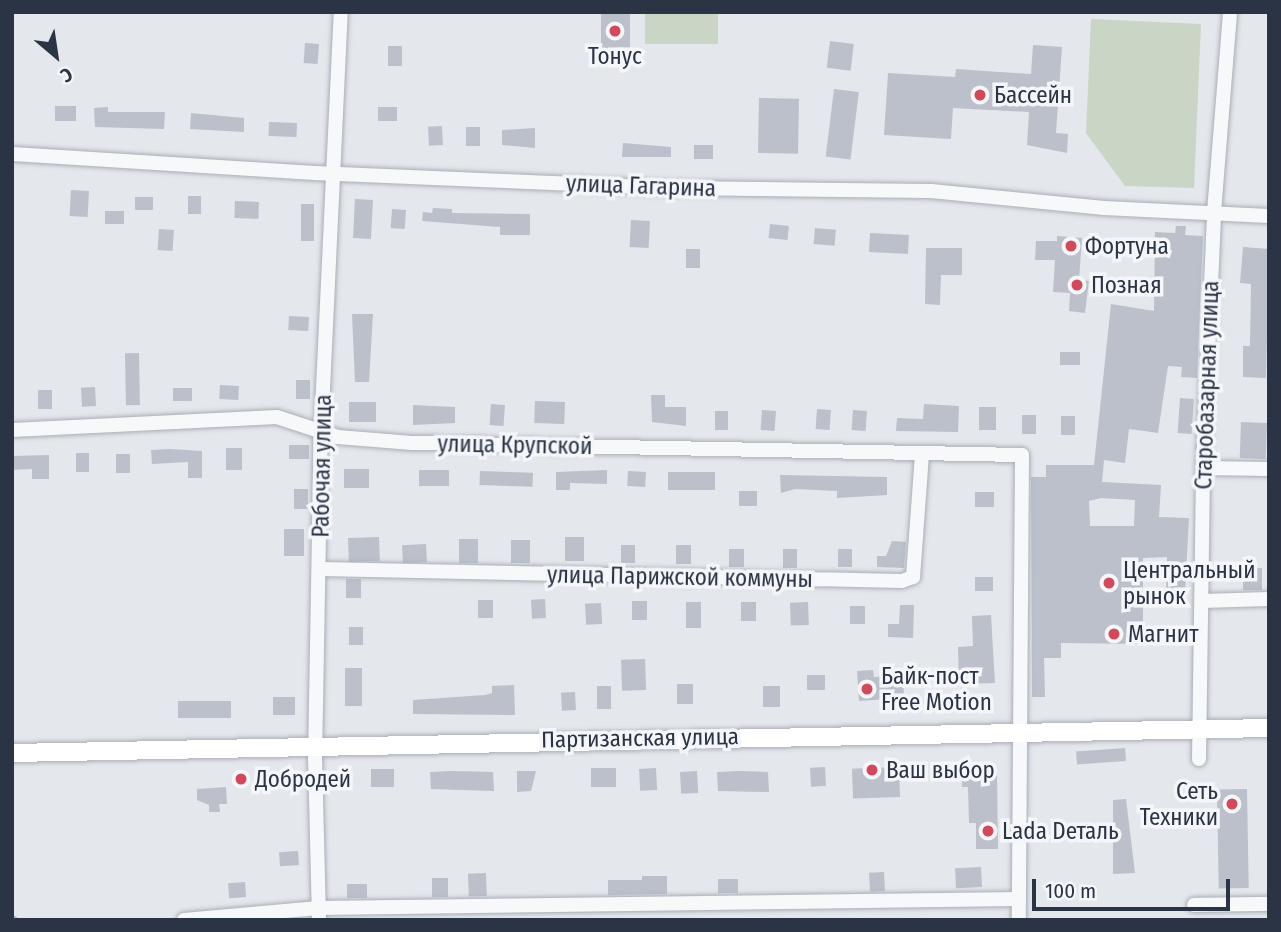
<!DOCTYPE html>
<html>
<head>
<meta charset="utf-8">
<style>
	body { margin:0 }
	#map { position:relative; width:1281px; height:932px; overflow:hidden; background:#e4e7ec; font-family:"Fira Sans Condensed",sans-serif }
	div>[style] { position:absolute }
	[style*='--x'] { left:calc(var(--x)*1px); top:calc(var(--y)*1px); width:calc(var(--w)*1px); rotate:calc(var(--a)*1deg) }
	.green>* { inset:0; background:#c9d6c5; transform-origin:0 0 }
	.stream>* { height:4.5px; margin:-2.25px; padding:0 2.25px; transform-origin:2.25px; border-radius:2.25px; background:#9fb4cc }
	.building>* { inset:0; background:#bbc0ca; transform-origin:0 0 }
	.roads { filter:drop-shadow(0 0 2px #a9aeb7) drop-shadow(0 0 2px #a9aeb7) }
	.minor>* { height:14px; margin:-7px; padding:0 7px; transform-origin:7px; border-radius:7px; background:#f7f8fa }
	.major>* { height:18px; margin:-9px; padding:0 9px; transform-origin:9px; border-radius:9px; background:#fff }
	.dots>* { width:19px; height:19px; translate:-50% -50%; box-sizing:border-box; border:4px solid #f4f6f9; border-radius:50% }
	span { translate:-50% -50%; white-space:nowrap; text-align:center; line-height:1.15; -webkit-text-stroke:7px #f4f6f9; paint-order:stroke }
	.poi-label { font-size:23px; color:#2b3445 }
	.left { translate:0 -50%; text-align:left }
	.right { translate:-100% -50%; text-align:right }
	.street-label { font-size:23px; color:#2b3445 }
	.frame { position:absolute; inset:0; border:14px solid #2b3445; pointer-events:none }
	.north { position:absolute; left:21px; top:21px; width:70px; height:70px; -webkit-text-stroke:5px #f4f6f9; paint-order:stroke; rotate:151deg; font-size:19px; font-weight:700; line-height:28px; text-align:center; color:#2b3445 }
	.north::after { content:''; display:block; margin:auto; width:24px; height:32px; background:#2b3445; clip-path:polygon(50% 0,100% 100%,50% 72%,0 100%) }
	.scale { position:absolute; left:1032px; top:879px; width:198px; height:32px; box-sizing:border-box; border:4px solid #2b3445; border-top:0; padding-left:9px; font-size:21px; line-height:24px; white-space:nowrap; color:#2b3445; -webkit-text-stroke:5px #f4f6f9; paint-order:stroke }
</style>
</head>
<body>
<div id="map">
	<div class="green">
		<i style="left:645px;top:12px;width:73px;height:32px"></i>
		<i style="clip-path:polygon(1091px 19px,1201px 24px,1194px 188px,1125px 186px,1086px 133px)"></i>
	</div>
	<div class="stream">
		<i style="--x:12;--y:917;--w:6;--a:31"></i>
	</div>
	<div class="building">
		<i style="left:601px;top:12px;width:29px;height:39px"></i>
		<i style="left:830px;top:41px;width:24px;height:27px;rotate:7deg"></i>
		<i style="left:305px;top:43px;width:14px;height:20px;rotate:4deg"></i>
		<i style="clip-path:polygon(1033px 45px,1062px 47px,1056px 133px,1068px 134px,1067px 153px,1027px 145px,1029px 112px,953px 108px,951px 139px,884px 135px,888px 73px,955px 77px,956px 69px,1031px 74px)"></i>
		<i style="left:388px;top:46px;width:14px;height:20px"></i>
		<i style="left:834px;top:89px;width:25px;height:68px;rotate:7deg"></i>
		<i style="left:759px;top:98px;width:40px;height:55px;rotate:1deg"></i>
		<i style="left:55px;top:106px;width:21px;height:15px"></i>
		<i style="clip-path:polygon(108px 107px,108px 112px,165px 112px,164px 129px,95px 127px,94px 108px)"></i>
		<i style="left:378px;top:107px;width:19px;height:14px"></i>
		<i style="clip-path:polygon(191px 113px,244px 118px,244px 132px,190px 129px)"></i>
		<i style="left:269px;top:122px;width:28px;height:14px;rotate:2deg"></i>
		<i style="left:442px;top:126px;width:19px;height:14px;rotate:87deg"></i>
		<i style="left:466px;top:127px;width:14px;height:19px"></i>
		<i style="clip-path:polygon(535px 128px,535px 148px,502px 145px,502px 130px)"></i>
		<i style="clip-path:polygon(623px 143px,671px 147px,671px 157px,622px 157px)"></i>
		<i style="left:694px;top:145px;width:19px;height:14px"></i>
		<i style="left:71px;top:190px;width:18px;height:26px;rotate:3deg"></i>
		<i style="left:188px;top:196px;width:13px;height:18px"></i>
		<i style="left:135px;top:197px;width:18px;height:13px"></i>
		<i style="left:355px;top:199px;width:18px;height:39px;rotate:3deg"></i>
		<i style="left:235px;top:201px;width:24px;height:17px;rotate:2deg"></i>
		<i style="left:301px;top:204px;width:13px;height:37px"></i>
		<i style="clip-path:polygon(433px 208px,452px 209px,452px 213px,530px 214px,530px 235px,500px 235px,500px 227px,422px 221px,423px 212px,432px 213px)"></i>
		<i style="left:392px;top:209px;width:14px;height:19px;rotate:4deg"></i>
		<i style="left:105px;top:211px;width:19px;height:13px"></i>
		<i style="left:631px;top:220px;width:19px;height:27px;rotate:3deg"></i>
		<i style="left:770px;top:224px;width:19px;height:14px;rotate:6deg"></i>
		<i style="clip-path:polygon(evenodd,1176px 226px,1186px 226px,1185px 235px,1203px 236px,1197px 378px,1181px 377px,1182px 367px,1168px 366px,1158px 433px,1129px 429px,1125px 463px,1104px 460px,1102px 482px,1161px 485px,1159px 517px,1189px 518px,1185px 593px,1166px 593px,1167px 557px,1143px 558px,1143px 644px,1061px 643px,1061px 658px,1044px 658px,1045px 697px,1032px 697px,1031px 477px,1046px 477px,1046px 465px,1094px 465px,1111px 304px,1154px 311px,1155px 232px,1175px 233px,1176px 226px,1101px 498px,1135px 500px,1134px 526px,1090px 526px,1089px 501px,1101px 498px)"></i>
		<i style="left:815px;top:228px;width:21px;height:16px;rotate:5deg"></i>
		<i style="left:159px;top:229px;width:15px;height:21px;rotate:4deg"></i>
		<i style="left:870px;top:233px;width:39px;height:19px;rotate:3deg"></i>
		<i style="clip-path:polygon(1057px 236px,1082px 238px,1079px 280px,1089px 281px,1085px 313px,1069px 311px,1070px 293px,1053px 292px,1055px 260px,1035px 260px,1036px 241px,1057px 241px)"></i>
		<i style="clip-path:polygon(1243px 247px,1269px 249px,1266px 378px,1243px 377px,1243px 346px,1250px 346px,1251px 284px,1240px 283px)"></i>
		<i style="clip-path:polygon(926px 248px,962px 248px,962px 275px,941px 275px,940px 305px,925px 304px)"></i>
		<i style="left:686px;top:249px;width:14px;height:19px"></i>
		<i style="clip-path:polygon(352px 314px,373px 314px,369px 382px,355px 382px)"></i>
		<i style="left:289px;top:316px;width:20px;height:14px;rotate:3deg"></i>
		<i style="left:1060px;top:352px;width:20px;height:13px"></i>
		<i style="left:139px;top:353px;width:52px;height:14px;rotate:89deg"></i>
		<i style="left:296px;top:380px;width:14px;height:19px"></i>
		<i style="left:220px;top:385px;width:19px;height:14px;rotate:3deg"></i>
		<i style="left:95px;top:387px;width:19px;height:14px;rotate:87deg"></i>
		<i style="left:173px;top:388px;width:19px;height:13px"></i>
		<i style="left:38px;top:390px;width:14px;height:19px"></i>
		<i style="clip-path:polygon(651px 395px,665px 395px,665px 407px,686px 407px,686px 426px,652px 422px)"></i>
		<i style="left:1180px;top:398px;width:14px;height:35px;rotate:4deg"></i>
		<i style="left:535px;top:401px;width:30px;height:22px;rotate:2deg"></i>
		<i style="left:349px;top:402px;width:27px;height:20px"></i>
		<i style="left:491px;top:404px;width:14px;height:21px;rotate:4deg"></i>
		<i style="clip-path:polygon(924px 404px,959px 406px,958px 432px,896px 431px,897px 418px,923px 419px)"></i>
		<i style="clip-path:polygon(413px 405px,455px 407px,455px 423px,413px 425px)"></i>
		<i style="left:979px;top:407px;width:17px;height:23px"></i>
		<i style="left:817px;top:409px;width:14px;height:20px;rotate:4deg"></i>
		<i style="left:762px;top:410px;width:14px;height:20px;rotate:4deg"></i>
		<i style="left:853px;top:410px;width:14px;height:20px;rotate:4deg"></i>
		<i style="left:715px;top:411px;width:13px;height:19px"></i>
		<i style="left:1022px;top:415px;width:14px;height:19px"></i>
		<i style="left:1061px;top:416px;width:14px;height:19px"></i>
		<i style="left:1241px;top:422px;width:26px;height:36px;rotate:2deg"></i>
		<i style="left:289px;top:445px;width:20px;height:14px"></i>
		<i style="left:226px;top:448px;width:16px;height:22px"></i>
		<i style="clip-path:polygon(170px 449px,202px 451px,202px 478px,188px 478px,188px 462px,152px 464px,151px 450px)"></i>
		<i style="left:76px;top:453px;width:13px;height:19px"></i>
		<i style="left:116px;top:454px;width:14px;height:19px"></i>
		<i style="clip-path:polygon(49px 455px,49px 479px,32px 479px,32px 469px,12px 470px,12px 456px)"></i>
		<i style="left:344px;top:469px;width:25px;height:19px"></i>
		<i style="left:449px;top:470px;width:16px;height:30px;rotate:90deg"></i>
		<i style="clip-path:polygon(607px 470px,607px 484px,570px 483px,570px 490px,556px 490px,556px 472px)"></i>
		<i style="left:480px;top:471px;width:53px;height:14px;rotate:2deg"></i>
		<i style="left:628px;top:471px;width:18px;height:15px;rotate:3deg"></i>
		<i style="left:668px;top:472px;width:47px;height:18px"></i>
		<i style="clip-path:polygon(780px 475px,887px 477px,887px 495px,837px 498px,837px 491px,795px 489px,781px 493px)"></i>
		<i style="left:294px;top:489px;width:14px;height:20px"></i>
		<i style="left:757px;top:491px;width:15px;height:18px;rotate:90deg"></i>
		<i style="left:975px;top:492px;width:19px;height:15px"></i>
		<i style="left:284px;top:529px;width:20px;height:27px"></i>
		<i style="left:379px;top:537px;width:24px;height:31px;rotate:88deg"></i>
		<i style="left:565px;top:537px;width:19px;height:24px"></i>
		<i style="left:478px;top:539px;width:24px;height:19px;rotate:90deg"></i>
		<i style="left:511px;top:540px;width:19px;height:23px"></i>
		<i style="clip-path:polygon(892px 541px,906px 542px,904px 568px,877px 567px,877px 556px,886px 556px)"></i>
		<i style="left:426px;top:544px;width:18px;height:24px;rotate:87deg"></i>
		<i style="left:621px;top:545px;width:14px;height:18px"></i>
		<i style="left:676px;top:545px;width:15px;height:19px"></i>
		<i style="left:744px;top:549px;width:18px;height:15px;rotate:90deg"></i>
		<i style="left:783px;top:549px;width:14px;height:19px"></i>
		<i style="left:838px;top:549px;width:14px;height:18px"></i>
		<i style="left:1243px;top:568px;width:19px;height:22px"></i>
		<i style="left:975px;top:577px;width:18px;height:14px"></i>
		<i style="left:361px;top:579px;width:19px;height:15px;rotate:90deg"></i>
		<i style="left:545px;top:599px;width:19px;height:14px;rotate:87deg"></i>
		<i style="left:493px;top:600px;width:18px;height:15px;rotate:90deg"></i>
		<i style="left:632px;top:601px;width:15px;height:19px"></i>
		<i style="left:701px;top:602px;width:26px;height:15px;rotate:90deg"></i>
		<i style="left:741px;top:602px;width:15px;height:19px"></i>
		<i style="left:808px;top:602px;width:23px;height:18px;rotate:88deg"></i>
		<i style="left:601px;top:603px;width:21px;height:16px;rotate:87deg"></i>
		<i style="clip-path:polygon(900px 605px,914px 605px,913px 638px,888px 637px,888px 624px,899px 624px)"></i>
		<i style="left:865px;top:606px;width:18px;height:15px;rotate:90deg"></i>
		<i style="clip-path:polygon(991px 615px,995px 683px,959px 684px,958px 647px,973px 646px,972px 616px)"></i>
		<i style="left:349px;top:627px;width:14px;height:18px"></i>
		<i style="left:645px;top:659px;width:31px;height:24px;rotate:88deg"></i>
		<i style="left:345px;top:668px;width:17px;height:38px"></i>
		<i style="clip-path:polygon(873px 670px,874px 677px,903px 675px,904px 698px,859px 701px,857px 671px)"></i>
		<i style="left:807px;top:675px;width:18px;height:15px"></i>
		<i style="left:677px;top:684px;width:16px;height:20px"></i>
		<i style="clip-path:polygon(514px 685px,515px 715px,413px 714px,413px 700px,485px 695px,492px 693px,492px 686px)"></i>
		<i style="left:597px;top:686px;width:14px;height:23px"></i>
		<i style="left:780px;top:686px;width:21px;height:17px;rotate:90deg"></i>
		<i style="left:575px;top:692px;width:18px;height:14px;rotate:87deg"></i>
		<i style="left:273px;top:697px;width:22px;height:18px"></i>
		<i style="left:231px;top:701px;width:17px;height:53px;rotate:90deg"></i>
		<i style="left:1125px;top:748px;width:13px;height:49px;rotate:86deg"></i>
		<i style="left:825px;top:767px;width:19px;height:15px;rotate:87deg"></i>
		<i style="left:899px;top:767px;width:30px;height:47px;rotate:88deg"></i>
		<i style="left:616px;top:768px;width:19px;height:25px;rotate:90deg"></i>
		<i style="left:656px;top:768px;width:22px;height:17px;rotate:87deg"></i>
		<i style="left:394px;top:769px;width:18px;height:23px;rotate:90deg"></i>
		<i style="clip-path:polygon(997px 769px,998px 849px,976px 849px,976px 823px,969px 823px,968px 787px,962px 787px,962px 770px)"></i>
		<i style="clip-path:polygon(452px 771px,493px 772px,494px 791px,431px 789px,430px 772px)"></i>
		<i style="clip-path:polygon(517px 771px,536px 771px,531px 791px,517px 792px)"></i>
		<i style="left:697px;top:771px;width:22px;height:17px;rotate:87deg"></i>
		<i style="clip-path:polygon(741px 771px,768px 772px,769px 792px,718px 791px,717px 772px)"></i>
		<i style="clip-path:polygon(226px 787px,227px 804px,219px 804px,220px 812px,209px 812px,209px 805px,197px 800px,197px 789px)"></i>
		<i style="left:1247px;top:789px;width:99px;height:30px;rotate:89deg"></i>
		<i style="clip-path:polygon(1126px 799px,1135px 873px,1113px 874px,1113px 800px)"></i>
		<i style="left:298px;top:851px;width:14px;height:19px;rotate:86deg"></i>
		<i style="left:981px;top:867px;width:20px;height:26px;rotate:87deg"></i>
		<i style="left:884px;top:872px;width:19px;height:15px;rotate:87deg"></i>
		<i style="left:486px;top:873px;width:23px;height:18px;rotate:88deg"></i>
		<i style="clip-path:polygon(642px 876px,667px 876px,667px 894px,608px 895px,608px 880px,642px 880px)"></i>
		<i style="left:432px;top:878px;width:16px;height:19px"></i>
		<i style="left:718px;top:879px;width:20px;height:14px"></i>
		<i style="left:245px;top:882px;width:15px;height:17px;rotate:86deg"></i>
		<i style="left:367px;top:884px;width:14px;height:20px;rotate:90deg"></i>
	</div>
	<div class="roads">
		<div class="minor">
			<i style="--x:12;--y:154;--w:304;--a:3.6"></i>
			<i style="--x:315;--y:173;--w:362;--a:2.4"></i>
			<i style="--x:677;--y:188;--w:254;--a:0.7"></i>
			<i style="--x:931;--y:191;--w:174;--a:5.6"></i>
			<i style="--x:1104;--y:208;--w:165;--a:2.8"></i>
			<i style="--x:12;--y:430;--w:265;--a:-2.8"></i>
			<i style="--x:277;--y:417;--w:64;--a:18.2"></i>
			<i style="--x:338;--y:437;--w:74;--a:4.6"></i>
			<i style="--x:412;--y:443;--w:610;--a:1.13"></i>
			<i style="--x:1022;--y:455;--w:465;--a:90.4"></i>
			<i style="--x:1203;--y:468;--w:66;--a:0.9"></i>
			<i style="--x:321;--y:569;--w:581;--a:1.18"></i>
			<i style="--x:902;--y:581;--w:12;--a:-20"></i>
			<i style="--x:913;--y:577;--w:124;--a:-85.8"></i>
			<i style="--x:1202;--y:601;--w:67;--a:-1.7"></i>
			<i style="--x:1199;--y:759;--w:291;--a:-89.2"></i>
			<i style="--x:1203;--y:468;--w:256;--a:-87.5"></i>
			<i style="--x:1214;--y:212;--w:201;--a:-85.4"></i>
			<i style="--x:1194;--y:905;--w:75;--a:-0.8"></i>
			<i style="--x:184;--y:920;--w:135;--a:-5.1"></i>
			<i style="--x:318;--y:908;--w:701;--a:-0.74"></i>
			<i style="--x:319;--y:920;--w:159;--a:-91.4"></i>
			<i style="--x:315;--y:761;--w:330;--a:-89"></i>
			<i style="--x:321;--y:431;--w:419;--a:-87.3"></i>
		</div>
		<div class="major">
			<i style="--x:12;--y:753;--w:1257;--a:-1.14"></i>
		</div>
	</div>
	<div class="dots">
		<i style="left:615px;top:31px;background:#d1495b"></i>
		<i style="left:980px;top:95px;background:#d1495b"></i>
		<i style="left:1071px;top:246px;background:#d1495b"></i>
		<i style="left:1077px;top:285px;background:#d1495b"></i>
		<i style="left:1109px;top:583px;background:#d1495b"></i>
		<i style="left:1114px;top:634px;background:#d1495b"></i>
		<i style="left:867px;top:689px;background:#d1495b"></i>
		<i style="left:872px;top:770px;background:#d1495b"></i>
		<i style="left:241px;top:779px;background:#d1495b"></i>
		<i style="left:1232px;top:804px;background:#d1495b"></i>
		<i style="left:988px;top:831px;background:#d1495b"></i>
	</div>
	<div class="poi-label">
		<span style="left:615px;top:56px">Тонус</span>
		<span class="left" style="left:994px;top:95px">Бассейн</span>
		<span class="left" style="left:1085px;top:246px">Фортуна</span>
		<span class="left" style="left:1091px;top:285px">Позная</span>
		<span class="left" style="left:1123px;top:583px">Центральный<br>рынок</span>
		<span class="left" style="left:1128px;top:634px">Магнит</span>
		<span class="left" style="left:881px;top:689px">Байк-пост<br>Free Motion</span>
		<span class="left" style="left:886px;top:770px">Ваш выбор</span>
		<span class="left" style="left:255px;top:779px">Добродей</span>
		<span class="right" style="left:1218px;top:804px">Сеть<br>Техники</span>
		<span class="left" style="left:1002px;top:831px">Lada Dеталь</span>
	</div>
	<div class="street-label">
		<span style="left:641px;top:186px;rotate:2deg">улица Гагарина</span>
		<span style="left:1207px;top:385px;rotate:-88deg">Старобазарная улица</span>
		<span style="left:515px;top:445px;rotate:1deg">улица Крупской</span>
		<span style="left:322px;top:466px;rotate:-89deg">Рабочая улица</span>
		<span style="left:680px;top:577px;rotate:1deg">улица Парижской коммуны</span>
		<span style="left:640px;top:738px;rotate:-1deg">Партизанская улица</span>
	</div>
	<div class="frame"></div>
	<div class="north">С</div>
	<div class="scale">100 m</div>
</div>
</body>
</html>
